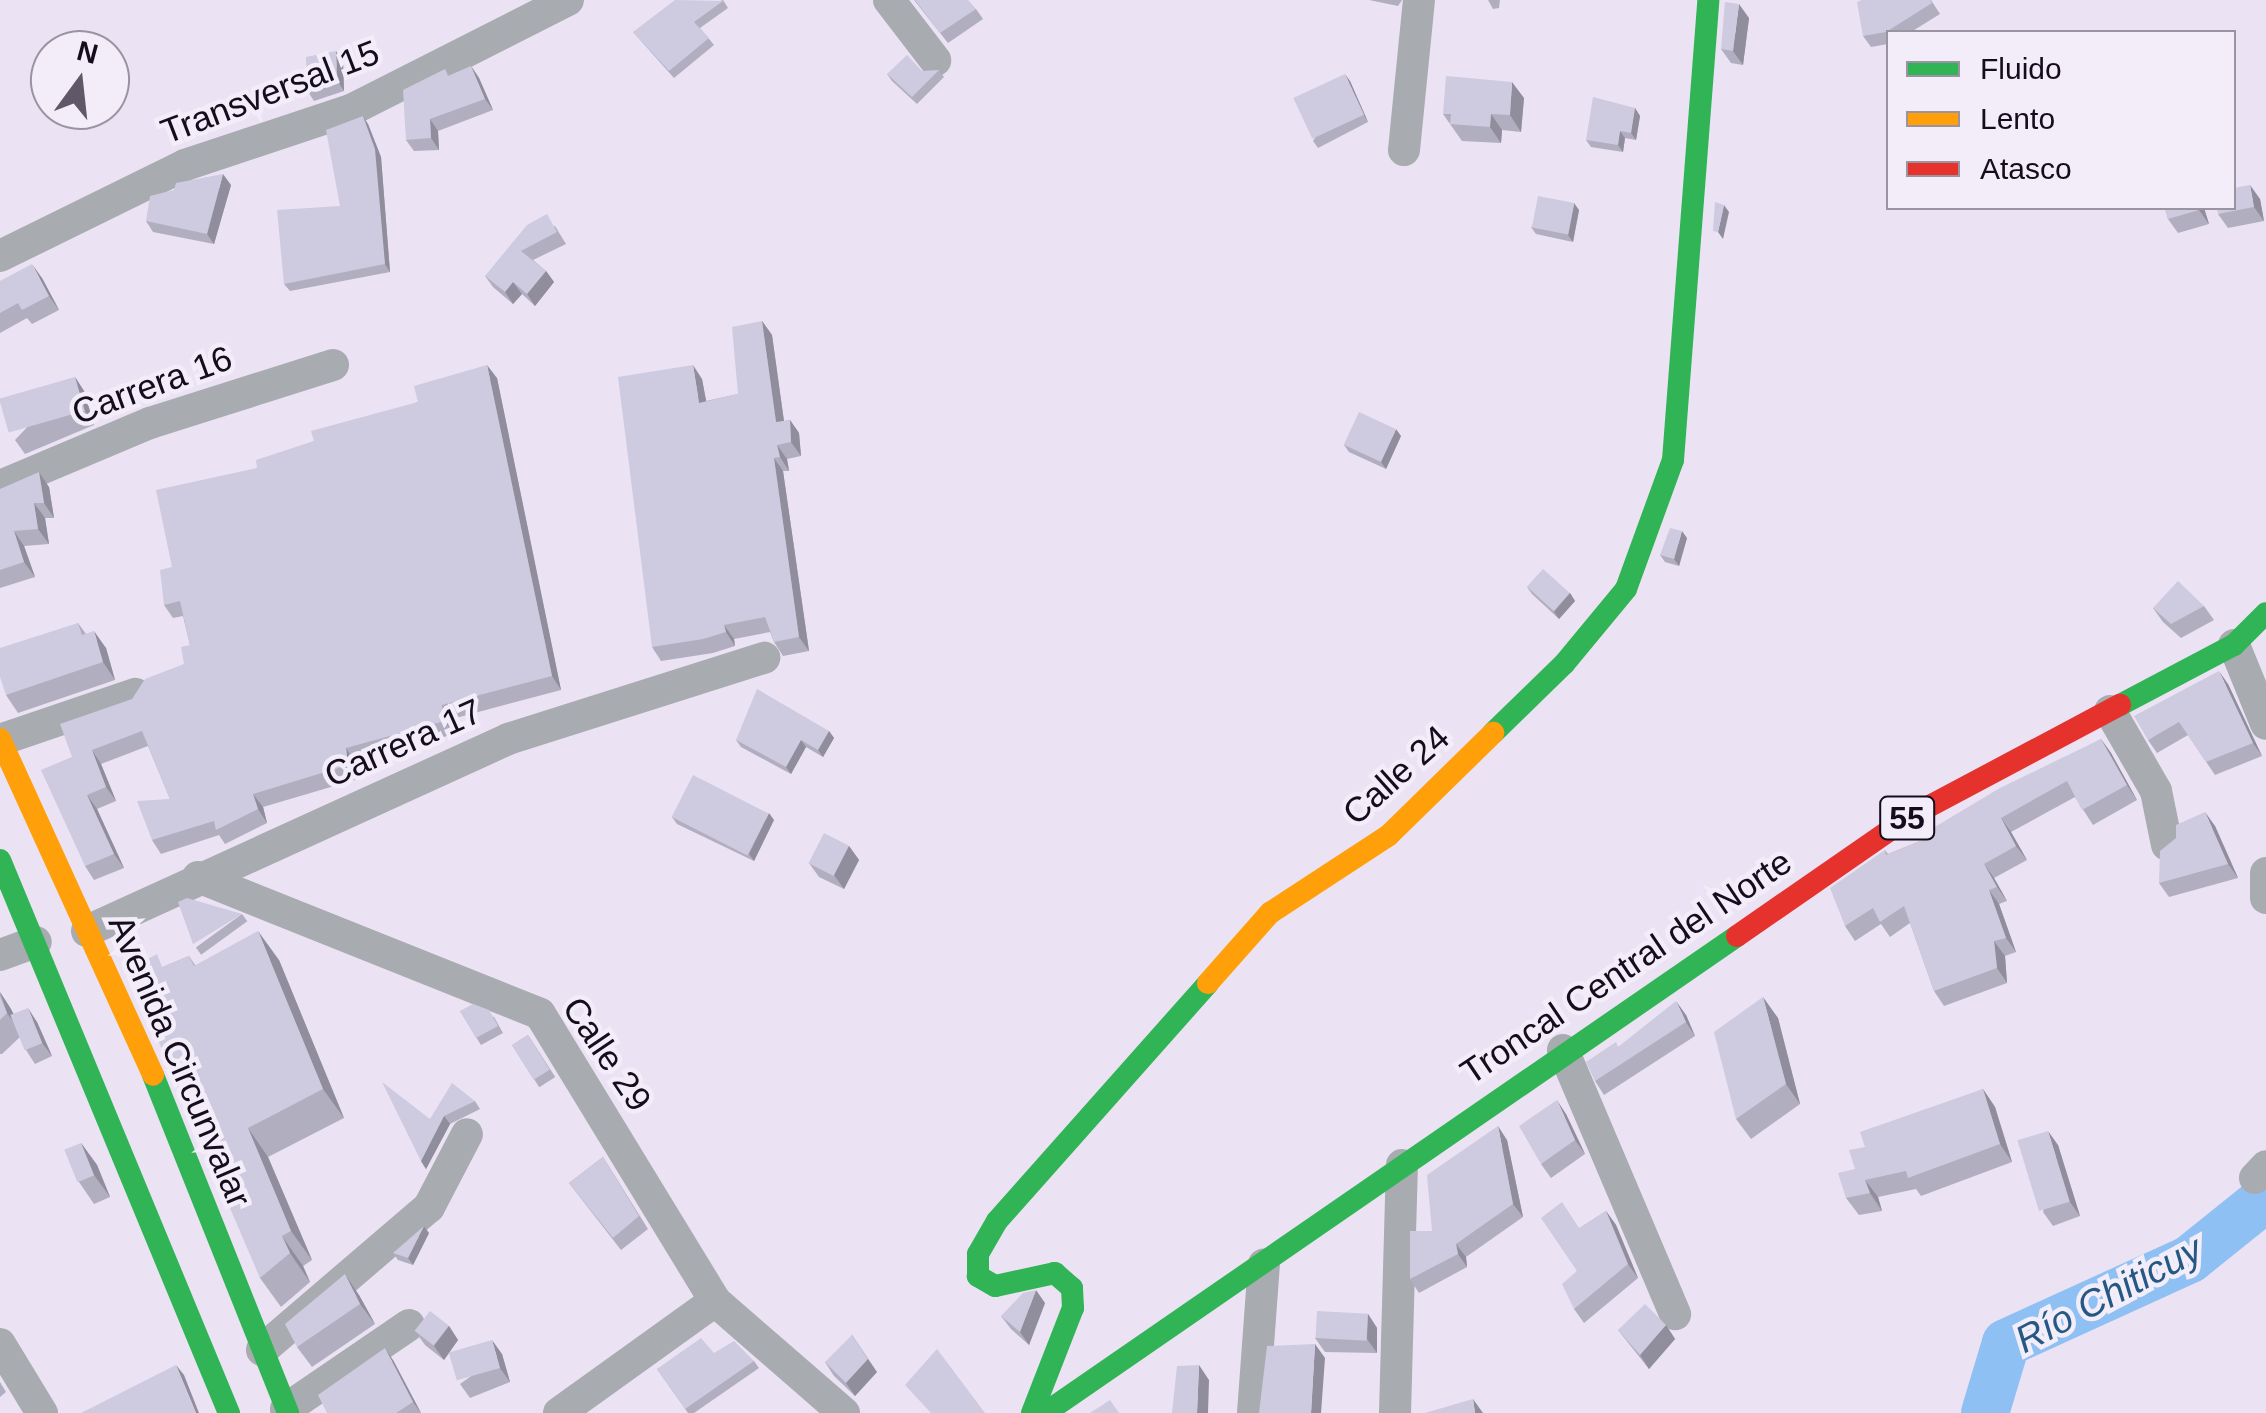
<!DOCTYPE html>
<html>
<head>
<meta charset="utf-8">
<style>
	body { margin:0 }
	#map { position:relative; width:2266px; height:1413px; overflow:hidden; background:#ebe2f4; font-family:Helvetica,sans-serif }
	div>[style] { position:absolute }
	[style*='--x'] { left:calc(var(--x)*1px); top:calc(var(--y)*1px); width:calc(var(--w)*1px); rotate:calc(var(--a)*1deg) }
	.river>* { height:48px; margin:-24px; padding:0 24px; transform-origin:24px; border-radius:24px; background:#8fc0f3 }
	.street>* { height:32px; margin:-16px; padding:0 16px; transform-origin:16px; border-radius:16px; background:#a8abb0 }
	.fast>* { height:22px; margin:-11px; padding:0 11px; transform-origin:11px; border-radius:11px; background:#30b455 }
	.slow>* { height:22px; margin:-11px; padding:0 11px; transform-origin:11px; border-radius:11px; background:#ff9f0a }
	.jam>* { height:22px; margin:-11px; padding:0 11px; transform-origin:11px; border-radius:11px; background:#e5322d }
	.wall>* { inset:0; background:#b1aec0; transform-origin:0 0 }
	.shaded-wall>* { inset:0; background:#908d9c }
	.building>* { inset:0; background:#cecadf; transform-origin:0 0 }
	span { translate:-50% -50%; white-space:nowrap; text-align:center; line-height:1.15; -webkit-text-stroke:9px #f2edf8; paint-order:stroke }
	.shield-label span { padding:2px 8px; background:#f2edf8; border:2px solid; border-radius:8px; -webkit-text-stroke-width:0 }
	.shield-label { font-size:32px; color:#150c1d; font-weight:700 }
	.street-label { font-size:35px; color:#150c1d }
	.water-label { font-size:38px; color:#255984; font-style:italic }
	.legend { position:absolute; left:1886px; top:30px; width:350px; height:180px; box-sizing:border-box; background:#f2edf8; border:2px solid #9a93a0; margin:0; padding:12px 18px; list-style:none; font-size:30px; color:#150c1d }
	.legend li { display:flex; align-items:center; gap:20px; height:50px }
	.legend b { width:50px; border:2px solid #9a93a0 }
	.north { position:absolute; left:30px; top:30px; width:100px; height:100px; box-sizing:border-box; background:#f2edf8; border:2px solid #9a93a0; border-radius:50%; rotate:15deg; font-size:28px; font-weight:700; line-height:40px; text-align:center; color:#150c1d }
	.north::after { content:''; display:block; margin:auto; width:35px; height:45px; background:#605768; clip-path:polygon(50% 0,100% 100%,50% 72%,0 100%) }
</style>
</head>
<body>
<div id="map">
	<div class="river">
		<i style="--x:1985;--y:1413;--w:73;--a:-73.3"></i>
		<i style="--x:2006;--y:1343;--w:202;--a:-24.5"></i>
		<i style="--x:2190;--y:1259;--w:97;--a:-38.8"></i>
	</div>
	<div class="street">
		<i style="--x:889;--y:0;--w:76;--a:52.5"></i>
		<i style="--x:1404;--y:150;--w:151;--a:-84.3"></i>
		<i style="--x:0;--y:256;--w:206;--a:-26.2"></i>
		<i style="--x:185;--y:165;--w:177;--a:-18.4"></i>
		<i style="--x:353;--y:109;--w:241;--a:-26.9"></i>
		<i style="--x:0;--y:486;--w:163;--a:-22.8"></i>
		<i style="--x:150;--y:423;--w:192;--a:-17.6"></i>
		<i style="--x:2234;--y:645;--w:85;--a:67.9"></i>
		<i style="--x:2110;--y:711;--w:92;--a:60.1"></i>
		<i style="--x:2156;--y:791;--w:55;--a:78.5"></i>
		<i style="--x:0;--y:740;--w:143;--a:-18.8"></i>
		<i style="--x:2266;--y:873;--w:25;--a:90"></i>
		<i style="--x:198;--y:877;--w:368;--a:21.8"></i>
		<i style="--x:540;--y:1014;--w:336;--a:58.6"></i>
		<i style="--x:715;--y:1301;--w:171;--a:41"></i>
		<i style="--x:87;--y:931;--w:463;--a:-24.5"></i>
		<i style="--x:508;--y:739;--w:269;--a:-17.6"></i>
		<i style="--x:0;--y:955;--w:38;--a:-20"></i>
		<i style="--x:1563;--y:1050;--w:287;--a:67"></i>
		<i style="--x:2255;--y:1178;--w:16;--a:-47"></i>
		<i style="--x:0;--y:1344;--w:81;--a:58.7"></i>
		<i style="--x:262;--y:1350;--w:220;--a:-40.6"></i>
		<i style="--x:429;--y:1207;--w:82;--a:-62.5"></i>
		<i style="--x:286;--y:1409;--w:149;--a:-34.3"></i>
		<i style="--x:559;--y:1413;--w:192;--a:-35.7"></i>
		<i style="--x:1253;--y:1413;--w:149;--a:-85.8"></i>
		<i style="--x:1395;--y:1413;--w:248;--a:-88.4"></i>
	</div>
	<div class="fast">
		<i style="--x:2120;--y:705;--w:129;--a:-27.8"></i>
		<i style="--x:2234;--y:645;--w:45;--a:-45"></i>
		<i style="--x:1493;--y:733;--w:99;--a:-44.2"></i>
		<i style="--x:1564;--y:664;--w:97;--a:-50.4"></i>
		<i style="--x:1626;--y:589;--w:137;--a:-70"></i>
		<i style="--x:1673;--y:460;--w:461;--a:-85.6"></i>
		<i style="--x:0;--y:860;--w:599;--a:67.51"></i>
		<i style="--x:153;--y:1075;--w:364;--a:68.2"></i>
		<i style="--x:1032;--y:1413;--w:113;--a:-68.7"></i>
		<i style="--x:1073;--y:1308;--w:20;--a:-93"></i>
		<i style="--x:1072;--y:1288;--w:23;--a:-139"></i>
		<i style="--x:1055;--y:1273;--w:61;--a:167.8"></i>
		<i style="--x:995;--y:1286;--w:20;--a:-150"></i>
		<i style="--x:978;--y:1276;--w:22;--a:-90"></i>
		<i style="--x:978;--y:1254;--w:38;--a:-60"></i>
		<i style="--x:997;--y:1221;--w:318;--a:-48.4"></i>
		<i style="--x:1045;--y:1413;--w:840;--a:-34.58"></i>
	</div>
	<div class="slow">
		<i style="--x:0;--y:739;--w:369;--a:65.5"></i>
		<i style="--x:1208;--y:983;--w:94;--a:-48.5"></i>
		<i style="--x:1270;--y:913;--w:142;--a:-33.2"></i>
		<i style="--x:1389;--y:835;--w:146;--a:-44.4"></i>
	</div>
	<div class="jam">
		<i style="--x:1737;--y:936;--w:209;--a:-34.7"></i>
		<i style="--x:1909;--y:817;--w:239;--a:-28"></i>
	</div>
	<div class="wall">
		<i style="clip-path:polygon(723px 0,728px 8px,700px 28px,714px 45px,674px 78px,633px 32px)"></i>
		<i style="clip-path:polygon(914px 0,976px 9px,983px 19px,948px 43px)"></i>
		<i style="clip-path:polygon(1369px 0,1402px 0,1398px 6px)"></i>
		<i style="clip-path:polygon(1488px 0,1500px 0,1499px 8px,1493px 9px)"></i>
		<i style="clip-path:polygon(1931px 0,1940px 14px,1911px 32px,1888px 32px,1888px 44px,1871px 47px,1863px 36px)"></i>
		<i style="clip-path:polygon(1749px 18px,1743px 65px,1731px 63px,1721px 49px)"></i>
		<i style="clip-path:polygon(343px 62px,344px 91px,314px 101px,307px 90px)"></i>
		<i style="clip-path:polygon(471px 66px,479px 78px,493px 110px,438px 131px,439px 150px,414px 151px,406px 140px,445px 69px,450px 75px)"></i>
		<i style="clip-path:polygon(939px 70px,944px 77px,917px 104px,892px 81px,887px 74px)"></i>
		<i style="clip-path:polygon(1350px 81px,1368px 122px,1318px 148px,1313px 141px)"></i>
		<i style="clip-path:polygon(1524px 98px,1521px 132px,1502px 130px,1501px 143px,1462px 141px,1443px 114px)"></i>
		<i style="clip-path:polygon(1635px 108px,1640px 116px,1636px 140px,1625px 138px,1623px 152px,1591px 147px,1586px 140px)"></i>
		<i style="clip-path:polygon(368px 124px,381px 157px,390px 272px,290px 291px,284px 284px,340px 206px)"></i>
		<i style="clip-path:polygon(231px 185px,214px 244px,153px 232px,146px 221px)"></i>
		<i style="clip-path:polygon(2260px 199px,2264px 221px,2228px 228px,2218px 214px)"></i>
		<i style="clip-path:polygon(2165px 208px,2204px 208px,2209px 224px,2178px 233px,2168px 219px)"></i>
		<i style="clip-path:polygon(1579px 210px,1573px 242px,1536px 234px,1531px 227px)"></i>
		<i style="clip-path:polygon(555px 226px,566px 244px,533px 260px,546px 271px,554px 282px,535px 306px,522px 294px,513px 304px,493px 287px,485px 276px)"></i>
		<i style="clip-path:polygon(42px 278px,59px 310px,32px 324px,27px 318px,0 333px,0 281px)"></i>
		<i style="clip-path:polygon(762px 321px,772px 335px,784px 421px,790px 420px,799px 433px,801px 456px,787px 459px,789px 471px,783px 471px,809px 651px,783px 656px,774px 642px,770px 632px,734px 639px,735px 646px,713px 653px,661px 661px,652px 647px,702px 379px,706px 401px,738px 394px)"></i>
		<i style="clip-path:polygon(75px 377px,84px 391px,94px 425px,25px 454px,15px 440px)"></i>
		<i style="clip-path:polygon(497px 378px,561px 690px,452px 719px,454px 734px,355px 762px,358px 779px,263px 807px,267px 823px,225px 844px,219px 835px,161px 854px,152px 840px,170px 799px,148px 746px,101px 764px,116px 801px,97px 809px,124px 868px,94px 880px,85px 866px,72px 757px,184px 664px,190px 645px,183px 616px,173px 618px,164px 605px,172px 567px,257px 468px,314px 441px,418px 402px)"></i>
		<i style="clip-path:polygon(1401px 436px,1386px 469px,1349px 452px,1344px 445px)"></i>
		<i style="clip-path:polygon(49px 487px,54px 518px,45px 518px,49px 544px,24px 546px,35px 577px,0 588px,0 489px)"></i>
		<i style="clip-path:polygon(1687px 538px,1679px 566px,1665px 562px,1660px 555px)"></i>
		<i style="clip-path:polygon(1527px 587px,1570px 593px,1575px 601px,1559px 619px,1532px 594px)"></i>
		<i style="clip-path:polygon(2204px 606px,2214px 620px,2181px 638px,2163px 622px,2153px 608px)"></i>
		<i style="clip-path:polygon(78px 623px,86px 634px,106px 648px,115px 680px,18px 713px,6px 695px)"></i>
		<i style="clip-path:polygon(2228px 684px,2262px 756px,2215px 775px,2188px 735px,2157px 753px,2148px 740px)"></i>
		<i style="clip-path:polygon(829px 731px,834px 738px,823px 757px,806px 747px,791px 774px,741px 747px,736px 740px)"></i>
		<i style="clip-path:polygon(2101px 739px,2111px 753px,2137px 800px,2093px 825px,2075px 797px,2011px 832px,2027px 860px,1994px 878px,2007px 901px,1999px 904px,2016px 952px,2005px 956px,2007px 983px,1944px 1006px,1934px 991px,1910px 923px,1890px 937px,1881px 924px,1855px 941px,1845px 926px,1885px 850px,1888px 854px,1930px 837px)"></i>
		<i style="clip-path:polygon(672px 817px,774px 820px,754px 861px,677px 824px)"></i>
		<i style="clip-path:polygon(2215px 826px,2238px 878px,2169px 897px,2159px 883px)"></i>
		<i style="clip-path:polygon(849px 846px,859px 860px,844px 889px,819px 877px,809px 863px)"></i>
		<i style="left:242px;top:914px;width:9px;height:57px;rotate:54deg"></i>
		<i style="clip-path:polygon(189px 956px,195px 965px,279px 960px,344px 1118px,268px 1157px,312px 1260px,303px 1266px,310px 1282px,281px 1307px,260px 1278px,165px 966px)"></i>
		<i style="clip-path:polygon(0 992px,14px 1014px,37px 1022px,52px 1056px,35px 1064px,26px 1050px,20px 1037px,2px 1054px,0 1054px)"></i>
		<i style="clip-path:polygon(460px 1011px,494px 1017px,503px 1033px,481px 1045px)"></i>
		<i style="clip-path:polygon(1686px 1015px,1695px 1036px,1604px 1095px,1595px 1081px,1619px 1047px)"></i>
		<i style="clip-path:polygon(1778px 1018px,1800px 1104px,1751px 1139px,1736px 1119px)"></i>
		<i style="left:528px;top:1035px;width:50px;height:19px;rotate:57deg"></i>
		<i style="clip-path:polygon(1983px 1089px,1995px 1107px,2012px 1162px,1921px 1196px,1916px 1189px,1878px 1197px,1882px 1211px,1859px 1215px,1846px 1198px,1855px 1169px,1865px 1147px)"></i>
		<i style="clip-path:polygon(475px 1101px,480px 1109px,450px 1124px,426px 1169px,421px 1161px,430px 1119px)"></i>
		<i style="clip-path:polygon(1566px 1114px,1585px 1154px,1551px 1178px,1541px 1164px)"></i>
		<i style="clip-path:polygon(1507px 1140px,1523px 1217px,1466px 1257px,1467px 1267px,1419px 1293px,1410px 1279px,1432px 1231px)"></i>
		<i style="clip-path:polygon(81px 1143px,97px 1165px,110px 1197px,94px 1204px,79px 1182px)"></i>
		<i style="clip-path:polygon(2058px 1145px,2080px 1216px,2053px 1226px,2043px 1212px)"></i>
		<i style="clip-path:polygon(603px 1157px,648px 1229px,621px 1250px,569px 1183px)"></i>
		<i style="clip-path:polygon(1606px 1211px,1616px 1225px,1638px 1278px,1584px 1323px,1574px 1309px,1580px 1228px)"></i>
		<i style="clip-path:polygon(429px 1233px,413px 1265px,398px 1260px,393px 1253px)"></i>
		<i style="clip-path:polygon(359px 1295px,375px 1324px,312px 1367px,297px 1347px)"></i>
		<i style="clip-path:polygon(1045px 1303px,1029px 1345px,1011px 1329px,1001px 1316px)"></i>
		<i style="clip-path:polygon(1368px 1314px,1377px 1328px,1377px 1353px,1325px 1352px,1315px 1338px)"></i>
		<i style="clip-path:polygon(1666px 1325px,1675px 1339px,1649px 1369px,1618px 1330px)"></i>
		<i style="clip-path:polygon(449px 1326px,458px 1340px,444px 1360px,425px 1345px,415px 1331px)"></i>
		<i style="clip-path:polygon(714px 1353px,754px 1361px,759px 1368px,694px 1413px,688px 1413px,657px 1369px)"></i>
		<i style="clip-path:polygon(502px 1354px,510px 1382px,470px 1398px,460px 1384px)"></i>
		<i style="clip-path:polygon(393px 1360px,421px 1413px,327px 1413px)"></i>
		<i style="clip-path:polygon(825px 1362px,877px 1372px,855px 1396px,834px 1376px)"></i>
		<i style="clip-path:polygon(0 1382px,6px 1392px,0 1397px)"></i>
	</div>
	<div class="shaded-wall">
		<i style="clip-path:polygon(1739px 4px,1749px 18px,1743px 65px,1733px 51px)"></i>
		<i style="clip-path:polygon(336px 51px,343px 62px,344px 91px,337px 80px)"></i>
		<i style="clip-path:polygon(471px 66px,479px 78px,493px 110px,485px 99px)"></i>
		<i style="clip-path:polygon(1345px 74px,1350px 81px,1368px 122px,1364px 115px)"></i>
		<i style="clip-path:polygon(1512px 82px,1524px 98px,1521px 132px,1510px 115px)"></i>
		<i style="clip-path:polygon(1635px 108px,1640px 116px,1636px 140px,1631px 133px)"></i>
		<i style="clip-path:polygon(1491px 114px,1502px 130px,1501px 143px,1490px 127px)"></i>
		<i style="clip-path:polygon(363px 116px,368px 124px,381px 157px,390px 272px,385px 264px)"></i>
		<i style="clip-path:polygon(430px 119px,438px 131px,439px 150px,431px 138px)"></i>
		<i style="clip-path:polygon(1620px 131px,1625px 138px,1623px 152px,1618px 145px)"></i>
		<i style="clip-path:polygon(223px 174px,231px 185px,214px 244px,207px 234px)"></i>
		<i style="clip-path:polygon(2250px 185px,2260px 199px,2264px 221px,2254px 207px)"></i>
		<i style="clip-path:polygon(1574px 203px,1579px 210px,1573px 242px,1568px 235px)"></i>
		<i style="clip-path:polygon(1724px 205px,1729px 212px,1723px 239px,1718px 232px)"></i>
		<i style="clip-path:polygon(2198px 208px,2204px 208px,2209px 224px,2199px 210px)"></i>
		<i style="clip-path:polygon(32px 264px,42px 278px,59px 310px,49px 296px)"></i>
		<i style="clip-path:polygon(546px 271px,554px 282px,535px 306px,527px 294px)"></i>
		<i style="clip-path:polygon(513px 282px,522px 294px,513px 304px,505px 292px)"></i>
		<i style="clip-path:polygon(762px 321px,772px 335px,786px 436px,776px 422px)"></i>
		<i style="clip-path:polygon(487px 365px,497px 378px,561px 690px,552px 676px)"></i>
		<i style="clip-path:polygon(693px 365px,702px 379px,709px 416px,699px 403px)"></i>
		<i style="clip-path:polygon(75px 377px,84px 391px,94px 425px,85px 411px)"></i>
		<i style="clip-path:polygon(790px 420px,799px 433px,801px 456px,791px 442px)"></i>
		<i style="clip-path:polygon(1396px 429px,1401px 436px,1386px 469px,1381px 462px)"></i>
		<i style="clip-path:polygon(777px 445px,787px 459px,789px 471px,780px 457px)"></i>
		<i style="clip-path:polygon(774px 458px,783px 471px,809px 651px,799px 637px)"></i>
		<i style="clip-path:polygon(39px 472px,49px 487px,54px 518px,44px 503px)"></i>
		<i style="clip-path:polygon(34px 503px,45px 518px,49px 544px,38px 529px)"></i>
		<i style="clip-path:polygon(14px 531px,24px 546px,35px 577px,24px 562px)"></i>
		<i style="clip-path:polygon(1682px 531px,1687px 538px,1679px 566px,1674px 559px)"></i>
		<i style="clip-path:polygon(1570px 593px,1575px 601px,1559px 619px,1554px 612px)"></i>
		<i style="clip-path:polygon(724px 625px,734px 639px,735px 646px,726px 632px)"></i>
		<i style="clip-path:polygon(94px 631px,106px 648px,115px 680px,103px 662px)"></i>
		<i style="clip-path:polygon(2219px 671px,2228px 684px,2262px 756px,2253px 743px)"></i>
		<i style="clip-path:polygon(442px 705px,452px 719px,454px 734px,445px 721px)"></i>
		<i style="clip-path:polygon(829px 731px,834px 738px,823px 757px,818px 750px)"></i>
		<i style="clip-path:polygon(2101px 739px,2111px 753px,2137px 800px,2127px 785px)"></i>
		<i style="clip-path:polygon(801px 740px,806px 747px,791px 774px,786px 767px)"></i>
		<i style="clip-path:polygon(346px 748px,355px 762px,358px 779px,348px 765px)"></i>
		<i style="clip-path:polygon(92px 750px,101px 764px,116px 801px,106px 787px)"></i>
		<i style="clip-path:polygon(253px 794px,263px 807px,267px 823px,258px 809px)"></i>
		<i style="clip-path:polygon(87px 795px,97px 809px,124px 868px,114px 854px)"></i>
		<i style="clip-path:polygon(2205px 812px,2215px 826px,2238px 878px,2228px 864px)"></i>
		<i style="clip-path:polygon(769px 813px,774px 820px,754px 861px,749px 854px)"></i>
		<i style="clip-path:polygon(2001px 818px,2011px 832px,2027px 860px,2016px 846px)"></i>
		<i style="clip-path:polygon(849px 846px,859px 860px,844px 889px,834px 875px)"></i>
		<i style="clip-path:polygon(1984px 864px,1994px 878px,2007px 901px,1997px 887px)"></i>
		<i style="clip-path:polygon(1989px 890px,1999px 904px,2016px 952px,2006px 938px)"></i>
		<i style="clip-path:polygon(258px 931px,279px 960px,344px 1118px,323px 1089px)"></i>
		<i style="clip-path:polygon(1994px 941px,2005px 956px,2007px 983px,1997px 968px)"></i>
		<i style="clip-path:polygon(0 992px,11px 1009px,22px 1034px,7px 1013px)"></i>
		<i style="clip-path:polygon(1763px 997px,1778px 1018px,1800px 1104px,1786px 1084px)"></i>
		<i style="clip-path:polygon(1676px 1001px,1686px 1015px,1695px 1036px,1686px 1022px)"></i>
		<i style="clip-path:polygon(28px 1008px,37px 1022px,52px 1056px,42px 1043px)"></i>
		<i style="clip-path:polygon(1983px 1089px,1995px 1107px,2012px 1162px,2000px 1144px)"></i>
		<i style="clip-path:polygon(1557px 1100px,1566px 1114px,1585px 1154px,1575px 1140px)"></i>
		<i style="clip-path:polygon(444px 1116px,450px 1124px,426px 1169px,421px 1161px)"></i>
		<i style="clip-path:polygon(1498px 1126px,1507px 1140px,1523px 1217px,1513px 1204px)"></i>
		<i style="clip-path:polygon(248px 1128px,268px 1157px,312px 1260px,291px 1231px)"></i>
		<i style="clip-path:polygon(2048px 1131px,2058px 1145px,2080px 1216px,2070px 1202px)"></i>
		<i style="clip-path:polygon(81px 1143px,97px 1165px,110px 1197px,94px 1175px)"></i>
		<i style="clip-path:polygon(1865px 1180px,1878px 1197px,1882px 1211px,1870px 1193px)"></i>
		<i style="clip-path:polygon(1606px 1211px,1616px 1225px,1638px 1278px,1628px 1264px)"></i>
		<i style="clip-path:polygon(424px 1226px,429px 1233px,413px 1265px,408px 1258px)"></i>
		<i style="clip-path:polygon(282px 1236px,303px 1266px,310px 1282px,290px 1253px)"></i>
		<i style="clip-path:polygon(1456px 1244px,1466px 1257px,1467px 1267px,1458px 1254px)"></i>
		<i style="clip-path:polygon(345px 1274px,359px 1295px,375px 1324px,360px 1304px)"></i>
		<i style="clip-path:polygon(1036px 1290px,1045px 1303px,1029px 1345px,1020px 1332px)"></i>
		<i style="clip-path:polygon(1368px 1314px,1377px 1328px,1377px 1353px,1367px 1339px)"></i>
		<i style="clip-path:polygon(1666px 1325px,1675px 1339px,1649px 1369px,1640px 1355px)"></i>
		<i style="clip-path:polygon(449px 1326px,458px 1340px,444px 1360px,434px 1346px)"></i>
		<i style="clip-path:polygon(852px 1335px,877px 1372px,855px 1396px,846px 1383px)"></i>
		<i style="clip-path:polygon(492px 1340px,502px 1354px,510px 1382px,500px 1368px)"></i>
		<i style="clip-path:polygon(1315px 1344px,1325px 1358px,1321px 1413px,1311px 1413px)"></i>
		<i style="clip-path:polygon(385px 1348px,393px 1360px,421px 1413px,413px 1402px)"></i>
		<i style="clip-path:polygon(176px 1365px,184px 1375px,199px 1413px,196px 1413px)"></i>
		<i style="clip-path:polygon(1199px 1365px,1209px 1380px,1208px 1413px,1197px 1413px)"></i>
		<i style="clip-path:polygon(1473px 1399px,1483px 1413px,1475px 1413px)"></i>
	</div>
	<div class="building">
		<i style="clip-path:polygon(675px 0,723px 1px,694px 22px,709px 38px,669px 71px,633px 32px)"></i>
		<i style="clip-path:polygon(915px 0,968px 0,976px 9px,940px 33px)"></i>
		<i style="clip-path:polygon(1862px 0,1930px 0,1932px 3px,1886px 32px,1863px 36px,1857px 2px)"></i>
		<i style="clip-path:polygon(1725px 2px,1739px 4px,1733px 51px,1721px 49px)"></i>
		<i style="clip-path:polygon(336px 51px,337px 80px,307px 90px,306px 57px)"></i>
		<i style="clip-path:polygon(907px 55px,922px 71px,939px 70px,912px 97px,887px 74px)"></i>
		<i style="clip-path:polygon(471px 66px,485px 99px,430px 119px,431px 138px,406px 140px,403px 90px,445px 69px,448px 76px)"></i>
		<i style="left:1345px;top:74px;width:45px;height:57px;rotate:65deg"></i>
		<i style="clip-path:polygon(1446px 76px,1512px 82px,1510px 115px,1491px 114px,1490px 127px,1450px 124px,1451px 114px,1443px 114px)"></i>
		<i style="clip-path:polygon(1593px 97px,1635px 108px,1631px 133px,1620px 131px,1618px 145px,1586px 140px)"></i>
		<i style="clip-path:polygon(363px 116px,375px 149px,385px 264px,284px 284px,277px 210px,340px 206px,326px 130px)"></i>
		<i style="clip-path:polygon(223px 174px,207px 234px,146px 221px,150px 196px,174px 190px,176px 183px)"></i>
		<i style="clip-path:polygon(2250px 185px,2254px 207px,2218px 214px,2217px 208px,2234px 208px,2234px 188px)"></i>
		<i style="left:1538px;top:196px;width:37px;height:32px;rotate:11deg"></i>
		<i style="clip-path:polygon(1715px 202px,1724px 205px,1718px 232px,1713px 231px)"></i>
		<i style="clip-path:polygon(2165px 208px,2198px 208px,2199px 210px,2168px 219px)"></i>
		<i style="clip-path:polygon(547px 214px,557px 232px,521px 251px,546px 271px,527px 294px,513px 282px,505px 292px,485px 276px,527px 225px)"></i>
		<i style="clip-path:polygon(32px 264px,49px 296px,22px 310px,18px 303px,0 313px,0 281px)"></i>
		<i style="clip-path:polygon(762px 321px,776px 422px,790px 420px,791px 442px,777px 445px,780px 457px,774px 458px,799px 637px,774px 642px,765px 617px,724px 625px,726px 632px,703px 639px,652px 647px,618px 377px,693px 365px,699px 403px,738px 394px,732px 327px)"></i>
		<i style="clip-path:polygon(487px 365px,552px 676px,442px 705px,445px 721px,346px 748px,348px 765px,253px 794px,258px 809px,216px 830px,214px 821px,152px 840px,137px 801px,170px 799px,142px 731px,92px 750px,106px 787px,87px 795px,114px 854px,85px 866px,41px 770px,72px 757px,60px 724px,132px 699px,145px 679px,184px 664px,181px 647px,190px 645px,180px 601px,164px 605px,160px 570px,172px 567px,156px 490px,257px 468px,256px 460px,314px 441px,311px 431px,418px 402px,414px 386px)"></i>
		<i style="left:75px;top:377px;width:35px;height:79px;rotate:74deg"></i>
		<i style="left:1359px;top:412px;width:41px;height:36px;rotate:25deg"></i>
		<i style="clip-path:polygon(39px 472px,44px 503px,34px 503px,38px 529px,14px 531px,24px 562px,0 570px,0 489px)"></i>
		<i style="clip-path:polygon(1670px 528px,1682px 531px,1674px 559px,1660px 555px)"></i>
		<i style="left:1543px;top:569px;width:36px;height:24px;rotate:42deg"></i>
		<i style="clip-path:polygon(2178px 581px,2204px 606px,2171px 624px,2153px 608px)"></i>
		<i style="clip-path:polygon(78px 623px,82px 635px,94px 631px,103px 662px,6px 695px,0 677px,0 648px)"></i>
		<i style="clip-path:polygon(2219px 671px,2253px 743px,2206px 762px,2179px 722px,2148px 740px,2134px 716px)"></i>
		<i style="clip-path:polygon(757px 689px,829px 731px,818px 750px,801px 740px,786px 767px,736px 740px)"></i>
		<i style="clip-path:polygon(2101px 739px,2127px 785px,2082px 810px,2067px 781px,2001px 818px,2016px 846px,1984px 864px,1997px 887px,1989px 890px,2006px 938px,1994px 941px,1997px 968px,1934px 991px,1904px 906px,1880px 922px,1873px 908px,1845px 926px,1830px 888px,1885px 850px,1886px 855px,1930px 837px,1928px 831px,2000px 788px)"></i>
		<i style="left:693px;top:775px;width:85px;height:47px;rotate:27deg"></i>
		<i style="clip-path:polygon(2205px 812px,2228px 864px,2159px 883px,2160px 851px,2176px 838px,2176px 825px)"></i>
		<i style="left:824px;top:833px;width:28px;height:34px;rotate:27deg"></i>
		<i style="clip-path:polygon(187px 898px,242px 914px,193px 944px,178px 902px)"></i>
		<i style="clip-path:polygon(258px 931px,323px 1089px,248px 1128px,291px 1231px,282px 1236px,290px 1253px,260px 1278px,128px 970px,157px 954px,162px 967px,189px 956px,194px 966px)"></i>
		<i style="clip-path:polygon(0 996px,7px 1013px,0 1020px)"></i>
		<i style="clip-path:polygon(1763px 997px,1786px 1084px,1736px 1119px,1714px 1032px)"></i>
		<i style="clip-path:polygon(1676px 1001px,1686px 1022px,1595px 1081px,1586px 1062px,1616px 1042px,1618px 1047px)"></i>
		<i style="clip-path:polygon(473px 1004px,489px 1010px,498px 1026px,476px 1038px,460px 1011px)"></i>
		<i style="left:28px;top:1008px;width:38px;height:19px;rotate:68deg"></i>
		<i style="left:528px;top:1035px;width:41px;height:19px;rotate:58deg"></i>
		<i style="clip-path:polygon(382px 1082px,430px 1119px,452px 1083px,475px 1101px,444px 1116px,421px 1161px)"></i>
		<i style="clip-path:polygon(1983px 1089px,2000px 1144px,1908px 1178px,1906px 1171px,1865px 1180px,1870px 1193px,1846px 1198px,1838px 1173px,1855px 1169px,1849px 1150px,1865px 1147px,1860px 1132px)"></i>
		<i style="clip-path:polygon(1557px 1100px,1575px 1140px,1541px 1164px,1519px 1126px)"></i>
		<i style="clip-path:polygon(1498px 1126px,1513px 1204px,1456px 1244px,1458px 1254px,1410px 1279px,1410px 1231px,1432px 1231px,1427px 1175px)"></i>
		<i style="left:2048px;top:1131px;width:74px;height:32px;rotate:73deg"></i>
		<i style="left:81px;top:1143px;width:35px;height:18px;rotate:68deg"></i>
		<i style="clip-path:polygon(603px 1157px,639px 1216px,613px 1238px,569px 1183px)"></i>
		<i style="clip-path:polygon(1562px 1202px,1579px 1228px,1606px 1211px,1628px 1264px,1574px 1309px,1562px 1284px,1577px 1271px,1541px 1218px)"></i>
		<i style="clip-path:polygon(424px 1226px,408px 1258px,393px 1253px)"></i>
		<i style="clip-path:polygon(345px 1274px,360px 1304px,297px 1347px,285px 1324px)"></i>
		<i style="clip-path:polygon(1036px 1290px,1020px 1332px,1001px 1316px,1023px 1293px)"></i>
		<i style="clip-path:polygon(1645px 1304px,1666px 1325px,1640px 1355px,1618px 1330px)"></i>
		<i style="left:430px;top:1311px;width:24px;height:25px;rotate:38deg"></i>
		<i style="left:1317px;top:1311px;width:51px;height:27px;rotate:3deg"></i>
		<i style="clip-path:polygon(852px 1335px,868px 1359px,846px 1383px,825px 1362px)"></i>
		<i style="clip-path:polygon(701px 1338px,714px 1353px,734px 1341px,754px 1361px,685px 1409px,657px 1369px)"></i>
		<i style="left:492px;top:1340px;width:29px;height:45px;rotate:74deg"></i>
		<i style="clip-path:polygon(1315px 1344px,1311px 1413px,1259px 1413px,1267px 1346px)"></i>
		<i style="clip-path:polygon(385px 1348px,413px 1402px,396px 1413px,327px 1413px,318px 1395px)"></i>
		<i style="clip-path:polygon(937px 1349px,985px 1413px,931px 1413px,905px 1385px)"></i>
		<i style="clip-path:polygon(176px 1365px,196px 1413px,81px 1413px)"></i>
		<i style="clip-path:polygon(1199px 1365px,1197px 1413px,1172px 1413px,1177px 1366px)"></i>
		<i style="clip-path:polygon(1473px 1399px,1475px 1413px,1425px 1413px)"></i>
		<i style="clip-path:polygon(1110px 1400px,1119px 1413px,1090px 1413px)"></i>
	</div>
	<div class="shield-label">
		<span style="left:1907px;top:818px">55</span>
	</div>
	<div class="street-label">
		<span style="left:270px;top:92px;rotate:-21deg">Transversal 15</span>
		<span style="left:152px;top:385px;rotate:-20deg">Carrera 16</span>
		<span style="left:403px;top:743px;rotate:-24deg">Carrera 17</span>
		<span style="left:1396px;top:775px;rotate:-42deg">Calle 24</span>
		<span style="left:1626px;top:967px;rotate:-34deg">Troncal Central del Norte</span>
		<span style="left:607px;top:1054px;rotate:56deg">Calle 29</span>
		<span style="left:180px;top:1061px;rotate:67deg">Avenida Circunvalar</span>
	</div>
	<div class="water-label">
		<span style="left:2109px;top:1295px;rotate:-28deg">Río Chiticuy</span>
	</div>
	<ul class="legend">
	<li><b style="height:12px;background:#30b455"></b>Fluido</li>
	<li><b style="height:12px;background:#ff9f0a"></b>Lento</li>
	<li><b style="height:12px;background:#e5322d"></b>Atasco</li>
	</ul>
	<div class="north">N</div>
</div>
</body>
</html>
